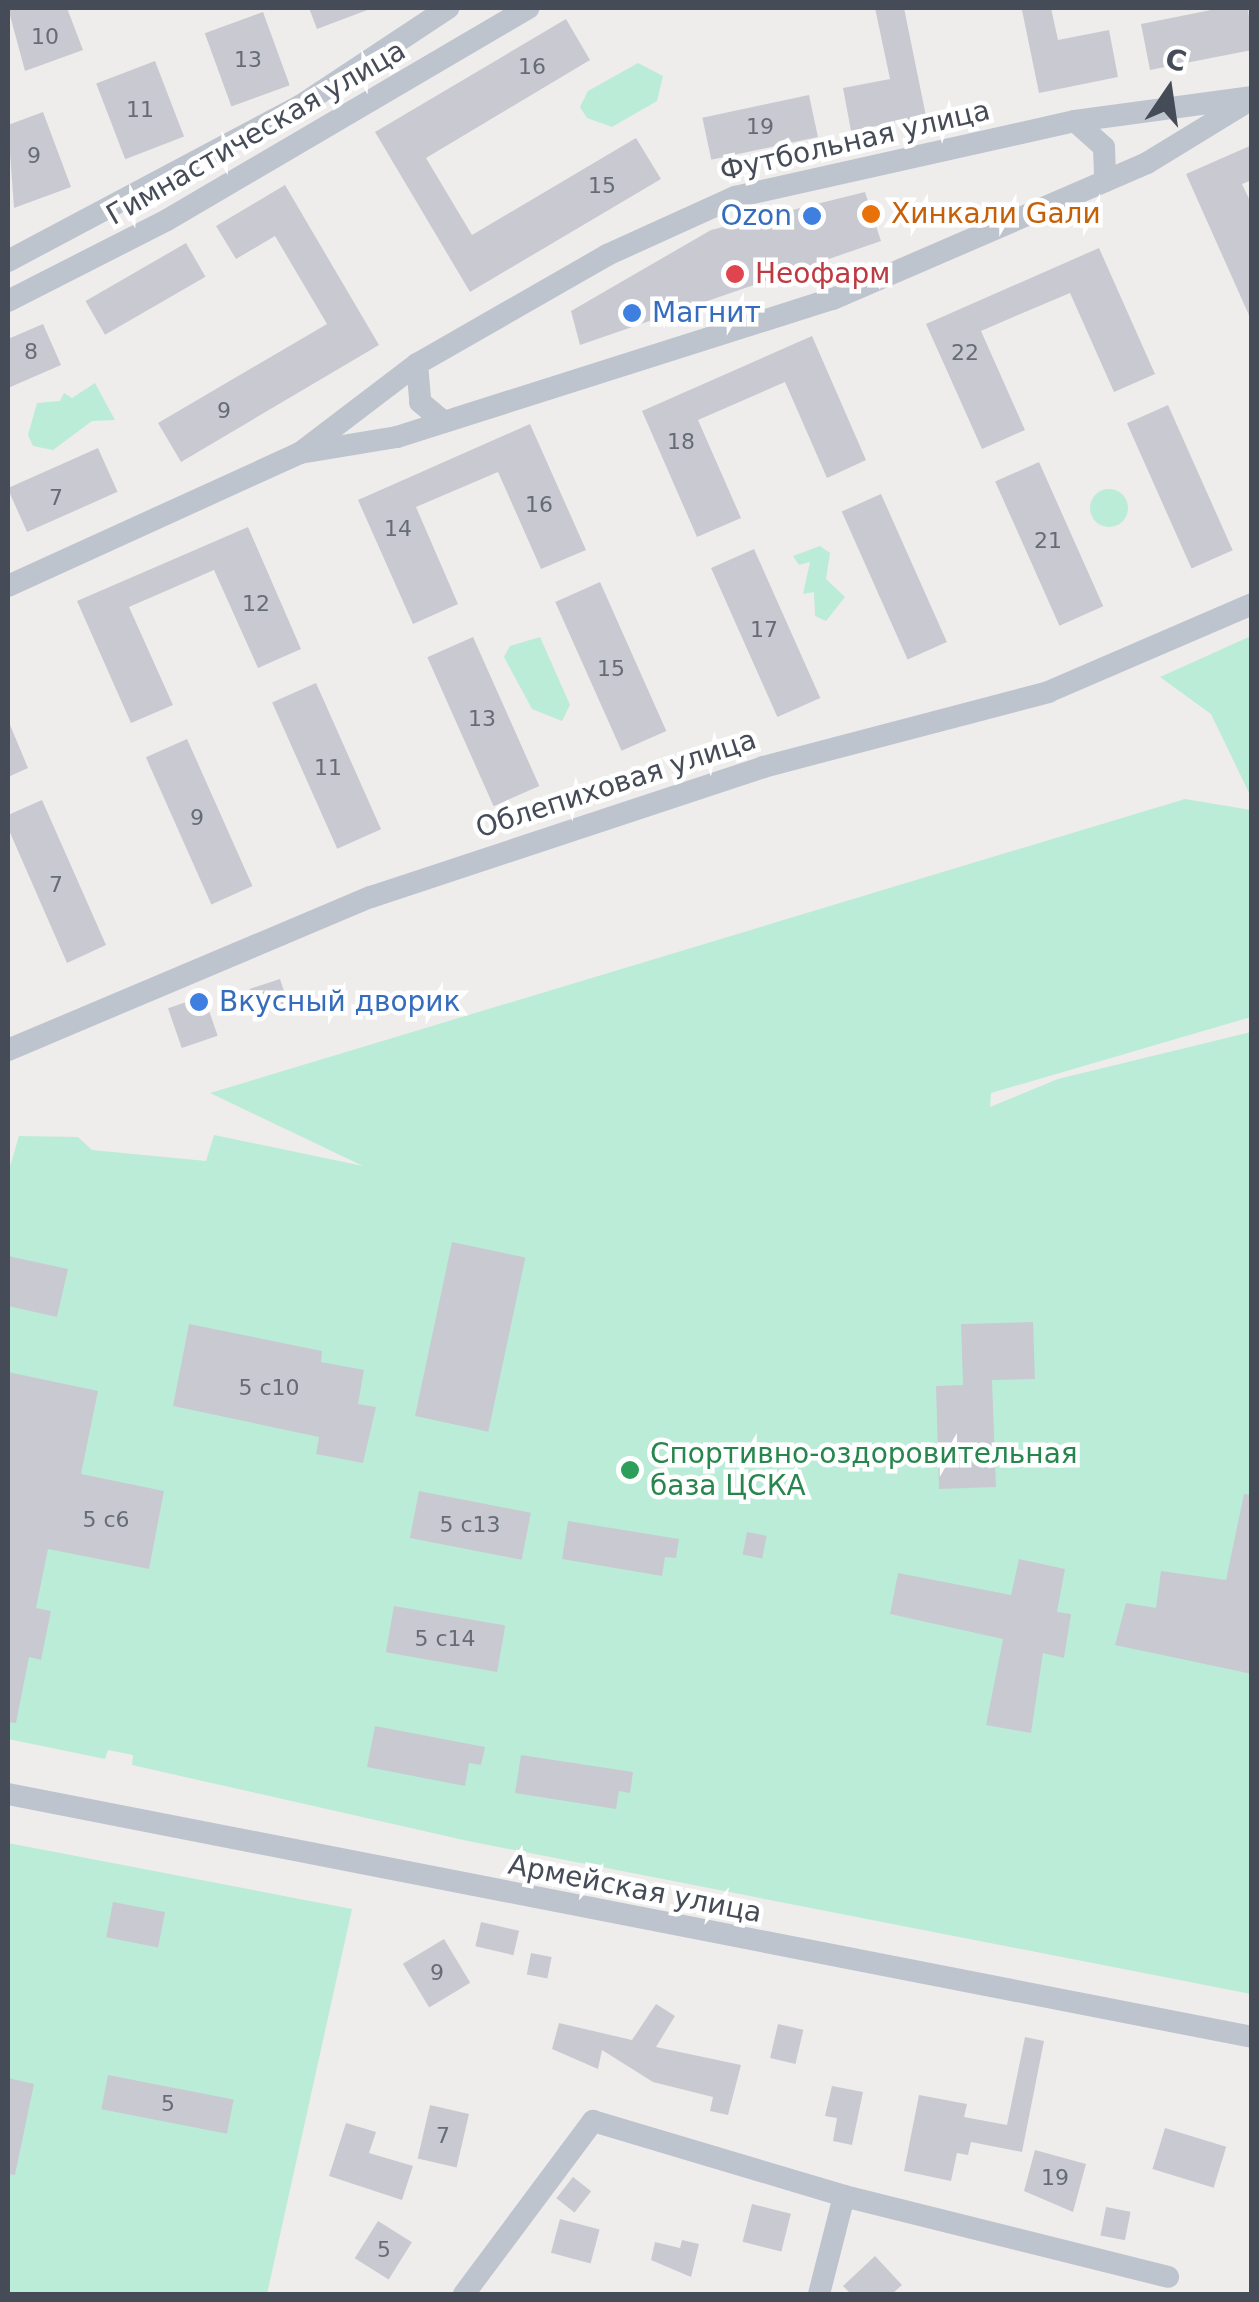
<!DOCTYPE html>
<html>
<head>
<meta charset="utf-8">
<style>
	body { margin:0 }
	#map { position:relative; width:1259px; height:2302px; overflow:hidden; background:#efecec; font-family:"DejaVu Sans",sans-serif }
	div>[style] { position:absolute }
	[style*='--x'] { left:calc(var(--x)*1px); top:calc(var(--y)*1px); width:calc(var(--w)*1px); rotate:calc(var(--a)*1deg) }
	.green>* { inset:0; background:#bbecd7 }
	.round { border-radius:50% }
	.building>* { inset:0; background:#c9cad1; transform-origin:0 0 }
	.minor>* { height:22px; margin:-11px; padding:0 11px; transform-origin:11px; border-radius:11px; background:#bdc4ce }
	.dots>* { width:28px; height:28px; translate:-50% -50%; box-sizing:border-box; border:5px solid #fff; border-radius:50% }
	span { translate:-50% -50%; white-space:nowrap; text-align:center; line-height:1.15; -webkit-text-stroke:9px #fff; paint-order:stroke }
	.number-label { font-size:22px; color:#666c76 }
	.number-label span { -webkit-text-stroke-width:0 }
	.street-label { font-size:28px; color:#454c58 }
	.food-label { font-size:28px; color:#c56008 }
	.left { translate:0 -50%; text-align:left }
	.shop-label { font-size:28px; color:#366cbe }
	.right { translate:-100% -50%; text-align:right }
	.health-label { font-size:28px; color:#be3a42 }
	.leisure-label { font-size:28px; color:#27864d }
	.frame { position:absolute; inset:0; border:10px solid #454c58; pointer-events:none }
	.north { position:absolute; left:1119px; top:40px; width:100px; height:100px; -webkit-text-stroke:8px #fff; paint-order:stroke; rotate:13deg; font-size:28px; font-weight:700; line-height:40px; text-align:center; color:#454c58 }
	.north::after { content:''; display:block; margin:auto; width:35px; height:45px; background:#454c58; clip-path:polygon(50% 0,100% 100%,50% 72%,0 100%) }
</style>
</head>
<body>
<div id="map">
	<div class="green">
		<i style="clip-path:polygon(638px 63px,663px 76px,657px 101px,612px 127px,587px 118px,580px 107px,588px 91px)"></i>
		<i style="clip-path:polygon(95px 383px,115px 420px,92px 421px,53px 450px,33px 446px,28px 435px,37px 403px,60px 401px,64px 393px,72px 398px)"></i>
		<i class="round" style="left:1090px;top:489px;width:38px;height:38px"></i>
		<i style="clip-path:polygon(820px 546px,830px 553px,826px 579px,845px 597px,826px 621px,815px 616px,814px 592px,803px 594px,810px 562px,799px 565px,793px 556px)"></i>
		<i style="clip-path:polygon(1251px 636px,1251px 797px,1211px 714px,1160px 677px)"></i>
		<i style="clip-path:polygon(540px 637px,570px 705px,562px 721px,532px 709px,504px 657px,510px 646px)"></i>
		<i style="clip-path:polygon(1185px 799px,1251px 810px,1251px 1017px,991px 1093px,990px 1107px,1058px 1079px,1251px 1032px,1251px 1994px,468px 1841px,132px 1765px,133px 1755px,108px 1750px,105px 1759px,8px 1739px,8px 1173px,19px 1136px,78px 1137px,92px 1150px,206px 1161px,214px 1135px,363px 1166px,210px 1093px)"></i>
		<i style="clip-path:polygon(8px 1843px,352px 1909px,267px 2294px,8px 2294px)"></i>
	</div>
	<div class="building">
		<i style="clip-path:polygon(8px 8px,67px 8px,83px 50px,25px 71px)"></i>
		<i style="clip-path:polygon(309px 8px,370px 8px,370px 9px,317px 29px)"></i>
		<i style="clip-path:polygon(875px 8px,904px 8px,926px 116px,851px 131px,843px 88px,890px 79px)"></i>
		<i style="clip-path:polygon(1051px 8px,1058px 40px,1109px 30px,1118px 77px,1039px 93px,1022px 10px)"></i>
		<i style="clip-path:polygon(1221px 8px,1248px 8px,1252px 50px,1150px 70px,1141px 24px)"></i>
		<i style="left:263px;top:12px;width:78px;height:62px;rotate:70deg"></i>
		<i style="clip-path:polygon(566px 19px,590px 60px,426px 158px,472px 235px,636px 138px,661px 179px,470px 292px,375px 132px)"></i>
		<i style="left:155px;top:61px;width:81px;height:63px;rotate:69deg"></i>
		<i style="left:809px;top:95px;width:43px;height:109px;rotate:78deg"></i>
		<i style="clip-path:polygon(43px 112px,71px 187px,14px 208px,8px 125px)"></i>
		<i style="clip-path:polygon(1252px 145px,1252px 180px,1242px 184px,1252px 205px,1252px 322px,1186px 174px)"></i>
		<i style="clip-path:polygon(285px 185px,379px 345px,181px 462px,158px 423px,327px 324px,275px 236px,236px 259px,216px 226px)"></i>
		<i style="clip-path:polygon(865px 192px,881px 241px,580px 345px,571px 311px,711px 230px)"></i>
		<i style="left:186px;top:243px;width:39px;height:116px;rotate:60deg"></i>
		<i style="clip-path:polygon(1099px 248px,1155px 374px,1114px 392px,1070px 293px,1018px 315px,981px 331px,1025px 430px,982px 449px,926px 324px)"></i>
		<i style="clip-path:polygon(43px 324px,61px 365px,8px 388px,8px 339px)"></i>
		<i style="clip-path:polygon(812px 336px,866px 460px,827px 478px,785px 382px,698px 420px,741px 518px,697px 537px,642px 411px)"></i>
		<i style="left:1168px;top:405px;width:159px;height:45px;rotate:66deg"></i>
		<i style="clip-path:polygon(530px 424px,586px 550px,541px 569px,498px 472px,416px 507px,458px 604px,413px 624px,358px 500px)"></i>
		<i style="left:98px;top:448px;width:48px;height:99px;rotate:66deg"></i>
		<i style="left:1039px;top:462px;width:158px;height:48px;rotate:66deg"></i>
		<i style="left:881px;top:494px;width:162px;height:43px;rotate:66deg"></i>
		<i style="clip-path:polygon(248px 527px,301px 649px,258px 668px,214px 570px,129px 607px,173px 705px,131px 723px,77px 601px)"></i>
		<i style="left:754px;top:549px;width:163px;height:47px;rotate:66deg"></i>
		<i style="left:600px;top:582px;width:163px;height:49px;rotate:66deg"></i>
		<i style="left:473px;top:637px;width:163px;height:50px;rotate:66deg"></i>
		<i style="left:316px;top:683px;width:160px;height:48px;rotate:66deg"></i>
		<i style="clip-path:polygon(8px 720px,28px 768px,8px 777px)"></i>
		<i style="left:187px;top:739px;width:161px;height:45px;rotate:66deg"></i>
		<i style="clip-path:polygon(42px 800px,106px 945px,67px 963px,8px 828px,8px 815px)"></i>
		<i style="left:280px;top:979px;width:26px;height:32px;rotate:72deg"></i>
		<i style="left:204px;top:996px;width:42px;height:38px;rotate:71deg"></i>
		<i style="left:452px;top:1242px;width:75px;height:178px;rotate:12deg"></i>
		<i style="clip-path:polygon(8px 1256px,68px 1269px,57px 1317px,8px 1306px)"></i>
		<i style="clip-path:polygon(1033px 1322px,1035px 1379px,992px 1380px,996px 1487px,939px 1489px,936px 1386px,963px 1385px,961px 1324px)"></i>
		<i style="clip-path:polygon(189px 1324px,322px 1351px,321px 1362px,364px 1370px,358px 1404px,376px 1407px,363px 1463px,316px 1454px,319px 1437px,173px 1406px)"></i>
		<i style="clip-path:polygon(8px 1372px,98px 1391px,81px 1474px,164px 1491px,149px 1569px,48px 1549px,36px 1608px,51px 1611px,41px 1660px,29px 1657px,16px 1723px,8px 1722px)"></i>
		<i style="left:419px;top:1491px;width:114px;height:48px;rotate:11deg"></i>
		<i style="clip-path:polygon(1244px 1494px,1252px 1495px,1252px 1674px,1115px 1645px,1126px 1603px,1156px 1608px,1161px 1571px,1226px 1580px)"></i>
		<i style="clip-path:polygon(568px 1521px,679px 1539px,676px 1558px,665px 1557px,662px 1576px,562px 1559px)"></i>
		<i style="left:747px;top:1532px;width:20px;height:23px;rotate:11deg"></i>
		<i style="clip-path:polygon(1019px 1559px,1065px 1569px,1057px 1612px,1071px 1614px,1064px 1658px,1043px 1653px,1031px 1733px,986px 1725px,1003px 1639px,890px 1614px,898px 1573px,1011px 1595px)"></i>
		<i style="left:394px;top:1606px;width:113px;height:47px;rotate:10deg"></i>
		<i style="clip-path:polygon(375px 1726px,485px 1747px,481px 1765px,469px 1763px,465px 1786px,367px 1767px)"></i>
		<i style="clip-path:polygon(521px 1755px,633px 1772px,630px 1793px,619px 1791px,616px 1809px,515px 1793px)"></i>
		<i style="left:113px;top:1902px;width:53px;height:36px;rotate:11deg"></i>
		<i style="left:481px;top:1922px;width:39px;height:25px;rotate:13deg"></i>
		<i style="left:444px;top:1939px;width:51px;height:48px;rotate:59deg"></i>
		<i style="left:531px;top:1953px;width:21px;height:22px;rotate:11deg"></i>
		<i style="clip-path:polygon(656px 2004px,675px 2016px,656px 2047px,741px 2065px,728px 2115px,710px 2111px,713px 2097px,653px 2082px,602px 2050px,598px 2069px,552px 2049px,559px 2023px,632px 2040px)"></i>
		<i style="left:778px;top:2024px;width:26px;height:35px;rotate:13deg"></i>
		<i style="clip-path:polygon(1025px 2037px,1044px 2041px,1022px 2152px,971px 2142px,968px 2155px,957px 2153px,951px 2181px,904px 2171px,919px 2095px,967px 2104px,964px 2117px,1007px 2125px)"></i>
		<i style="left:108px;top:2075px;width:128px;height:35px;rotate:11deg"></i>
		<i style="clip-path:polygon(8px 2078px,34px 2084px,15px 2175px,8px 2174px)"></i>
		<i style="clip-path:polygon(832px 2086px,863px 2092px,852px 2145px,833px 2141px,837px 2118px,825px 2116px)"></i>
		<i style="left:430px;top:2105px;width:40px;height:55px;rotate:13deg"></i>
		<i style="clip-path:polygon(346px 2123px,376px 2132px,369px 2153px,413px 2166px,402px 2200px,329px 2176px)"></i>
		<i style="left:1165px;top:2128px;width:64px;height:43px;rotate:17deg"></i>
		<i style="clip-path:polygon(1035px 2150px,1086px 2164px,1073px 2212px,1024px 2191px)"></i>
		<i style="left:573px;top:2177px;width:23px;height:27px;rotate:38deg"></i>
		<i style="left:752px;top:2204px;width:40px;height:39px;rotate:14deg"></i>
		<i style="left:1106px;top:2207px;width:25px;height:29px;rotate:11deg"></i>
		<i style="left:560px;top:2219px;width:41px;height:35px;rotate:15deg"></i>
		<i style="left:378px;top:2221px;width:40px;height:44px;rotate:32deg"></i>
		<i style="clip-path:polygon(682px 2240px,699px 2244px,691px 2277px,651px 2260px,655px 2242px,680px 2248px)"></i>
		<i style="clip-path:polygon(875px 2256px,902px 2285px,892px 2294px,851px 2294px,843px 2286px)"></i>
	</div>
	<div class="minor">
		<i style="--x:1075;--y:121;--w:39;--a:42"></i>
		<i style="--x:1104;--y:147;--w:34;--a:88"></i>
		<i style="--x:8;--y:261;--w:331;--a:-28"></i>
		<i style="--x:300;--y:106;--w:178;--a:-33.5"></i>
		<i style="--x:8;--y:301;--w:178;--a:-27"></i>
		<i style="--x:167;--y:220;--w:419;--a:-30.4"></i>
		<i style="--x:417;--y:364;--w:38;--a:85"></i>
		<i style="--x:420;--y:402;--w:31;--a:40"></i>
		<i style="--x:300;--y:453;--w:147;--a:-37.3"></i>
		<i style="--x:417;--y:364;--w:219;--a:-29.8"></i>
		<i style="--x:607;--y:255;--w:141;--a:-24.4"></i>
		<i style="--x:735;--y:197;--w:348;--a:-12.6"></i>
		<i style="--x:1075;--y:121;--w:179;--a:-7.7"></i>
		<i style="--x:8;--y:586;--w:321;--a:-24.5"></i>
		<i style="--x:300;--y:453;--w:98;--a:-9.4"></i>
		<i style="--x:397;--y:437;--w:457;--a:-17.6"></i>
		<i style="--x:833;--y:299;--w:342;--a:-23.4"></i>
		<i style="--x:1147;--y:163;--w:123;--a:-31.4"></i>
		<i style="--x:8;--y:1050;--w:394;--a:-22.9"></i>
		<i style="--x:371;--y:897;--w:413;--a:-18.3"></i>
		<i style="--x:763;--y:767;--w:295;--a:-14.7"></i>
		<i style="--x:1048;--y:692;--w:222;--a:-23.3"></i>
		<i style="--x:8;--y:1794;--w:1268;--a:11.05"></i>
		<i style="--x:844;--y:2196;--w:334;--a:14"></i>
		<i style="--x:464;--y:2294;--w:216;--a:-53.3"></i>
		<i style="--x:593;--y:2121;--w:262;--a:16.6"></i>
		<i style="--x:844;--y:2196;--w:101;--a:104.3"></i>
	</div>
	<div class="dots">
		<i style="left:871px;top:214px;background:#e8710a"></i>
		<i style="left:812px;top:216px;background:#3f7fe0"></i>
		<i style="left:735px;top:274px;background:#e0444e"></i>
		<i style="left:632px;top:313px;background:#3f7fe0"></i>
		<i style="left:199px;top:1002px;background:#3f7fe0"></i>
		<i style="left:630px;top:1470px;background:#2e9e5b"></i>
	</div>
	<div class="number-label">
		<span style="left:45px;top:37px">10</span>
		<span style="left:248px;top:60px">13</span>
		<span style="left:532px;top:67px">16</span>
		<span style="left:140px;top:110px">11</span>
		<span style="left:760px;top:127px">19</span>
		<span style="left:34px;top:156px">9</span>
		<span style="left:602px;top:186px">15</span>
		<span style="left:31px;top:352px">8</span>
		<span style="left:965px;top:353px">22</span>
		<span style="left:224px;top:411px">9</span>
		<span style="left:681px;top:442px">18</span>
		<span style="left:56px;top:498px">7</span>
		<span style="left:539px;top:505px">16</span>
		<span style="left:398px;top:529px">14</span>
		<span style="left:1048px;top:541px">21</span>
		<span style="left:256px;top:604px">12</span>
		<span style="left:764px;top:630px">17</span>
		<span style="left:611px;top:669px">15</span>
		<span style="left:482px;top:719px">13</span>
		<span style="left:328px;top:768px">11</span>
		<span style="left:197px;top:818px">9</span>
		<span style="left:56px;top:885px">7</span>
		<span style="left:269px;top:1388px">5 с10</span>
		<span style="left:106px;top:1520px">5 с6</span>
		<span style="left:470px;top:1525px">5 с13</span>
		<span style="left:445px;top:1639px">5 с14</span>
		<span style="left:437px;top:1973px">9</span>
		<span style="left:168px;top:2104px">5</span>
		<span style="left:443px;top:2136px">7</span>
		<span style="left:1055px;top:2178px">19</span>
		<span style="left:384px;top:2250px">5</span>
	</div>
	<div class="street-label">
		<span style="left:256px;top:133px;rotate:-30deg">Гимнастическая улица</span>
		<span style="left:855px;top:141px;rotate:-13deg">Футбольная улица</span>
		<span style="left:616px;top:784px;rotate:-18deg">Облепиховая улица</span>
		<span style="left:635px;top:1889px;rotate:11deg">Армейская улица</span>
	</div>
	<div class="food-label">
		<span class="left" style="left:891px;top:214px">Хинкали Gали</span>
	</div>
	<div class="shop-label">
		<span class="right" style="left:792px;top:216px">Ozon</span>
		<span class="left" style="left:652px;top:313px">Магнит</span>
		<span class="left" style="left:219px;top:1002px">Вкусный дворик</span>
	</div>
	<div class="health-label">
		<span class="left" style="left:755px;top:274px">Неофарм</span>
	</div>
	<div class="leisure-label">
		<span class="left" style="left:650px;top:1470px">Спортивно-оздоровительная<br>база ЦСКА</span>
	</div>
	<div class="frame"></div>
	<div class="north">С</div>
</div>
</body>
</html>
